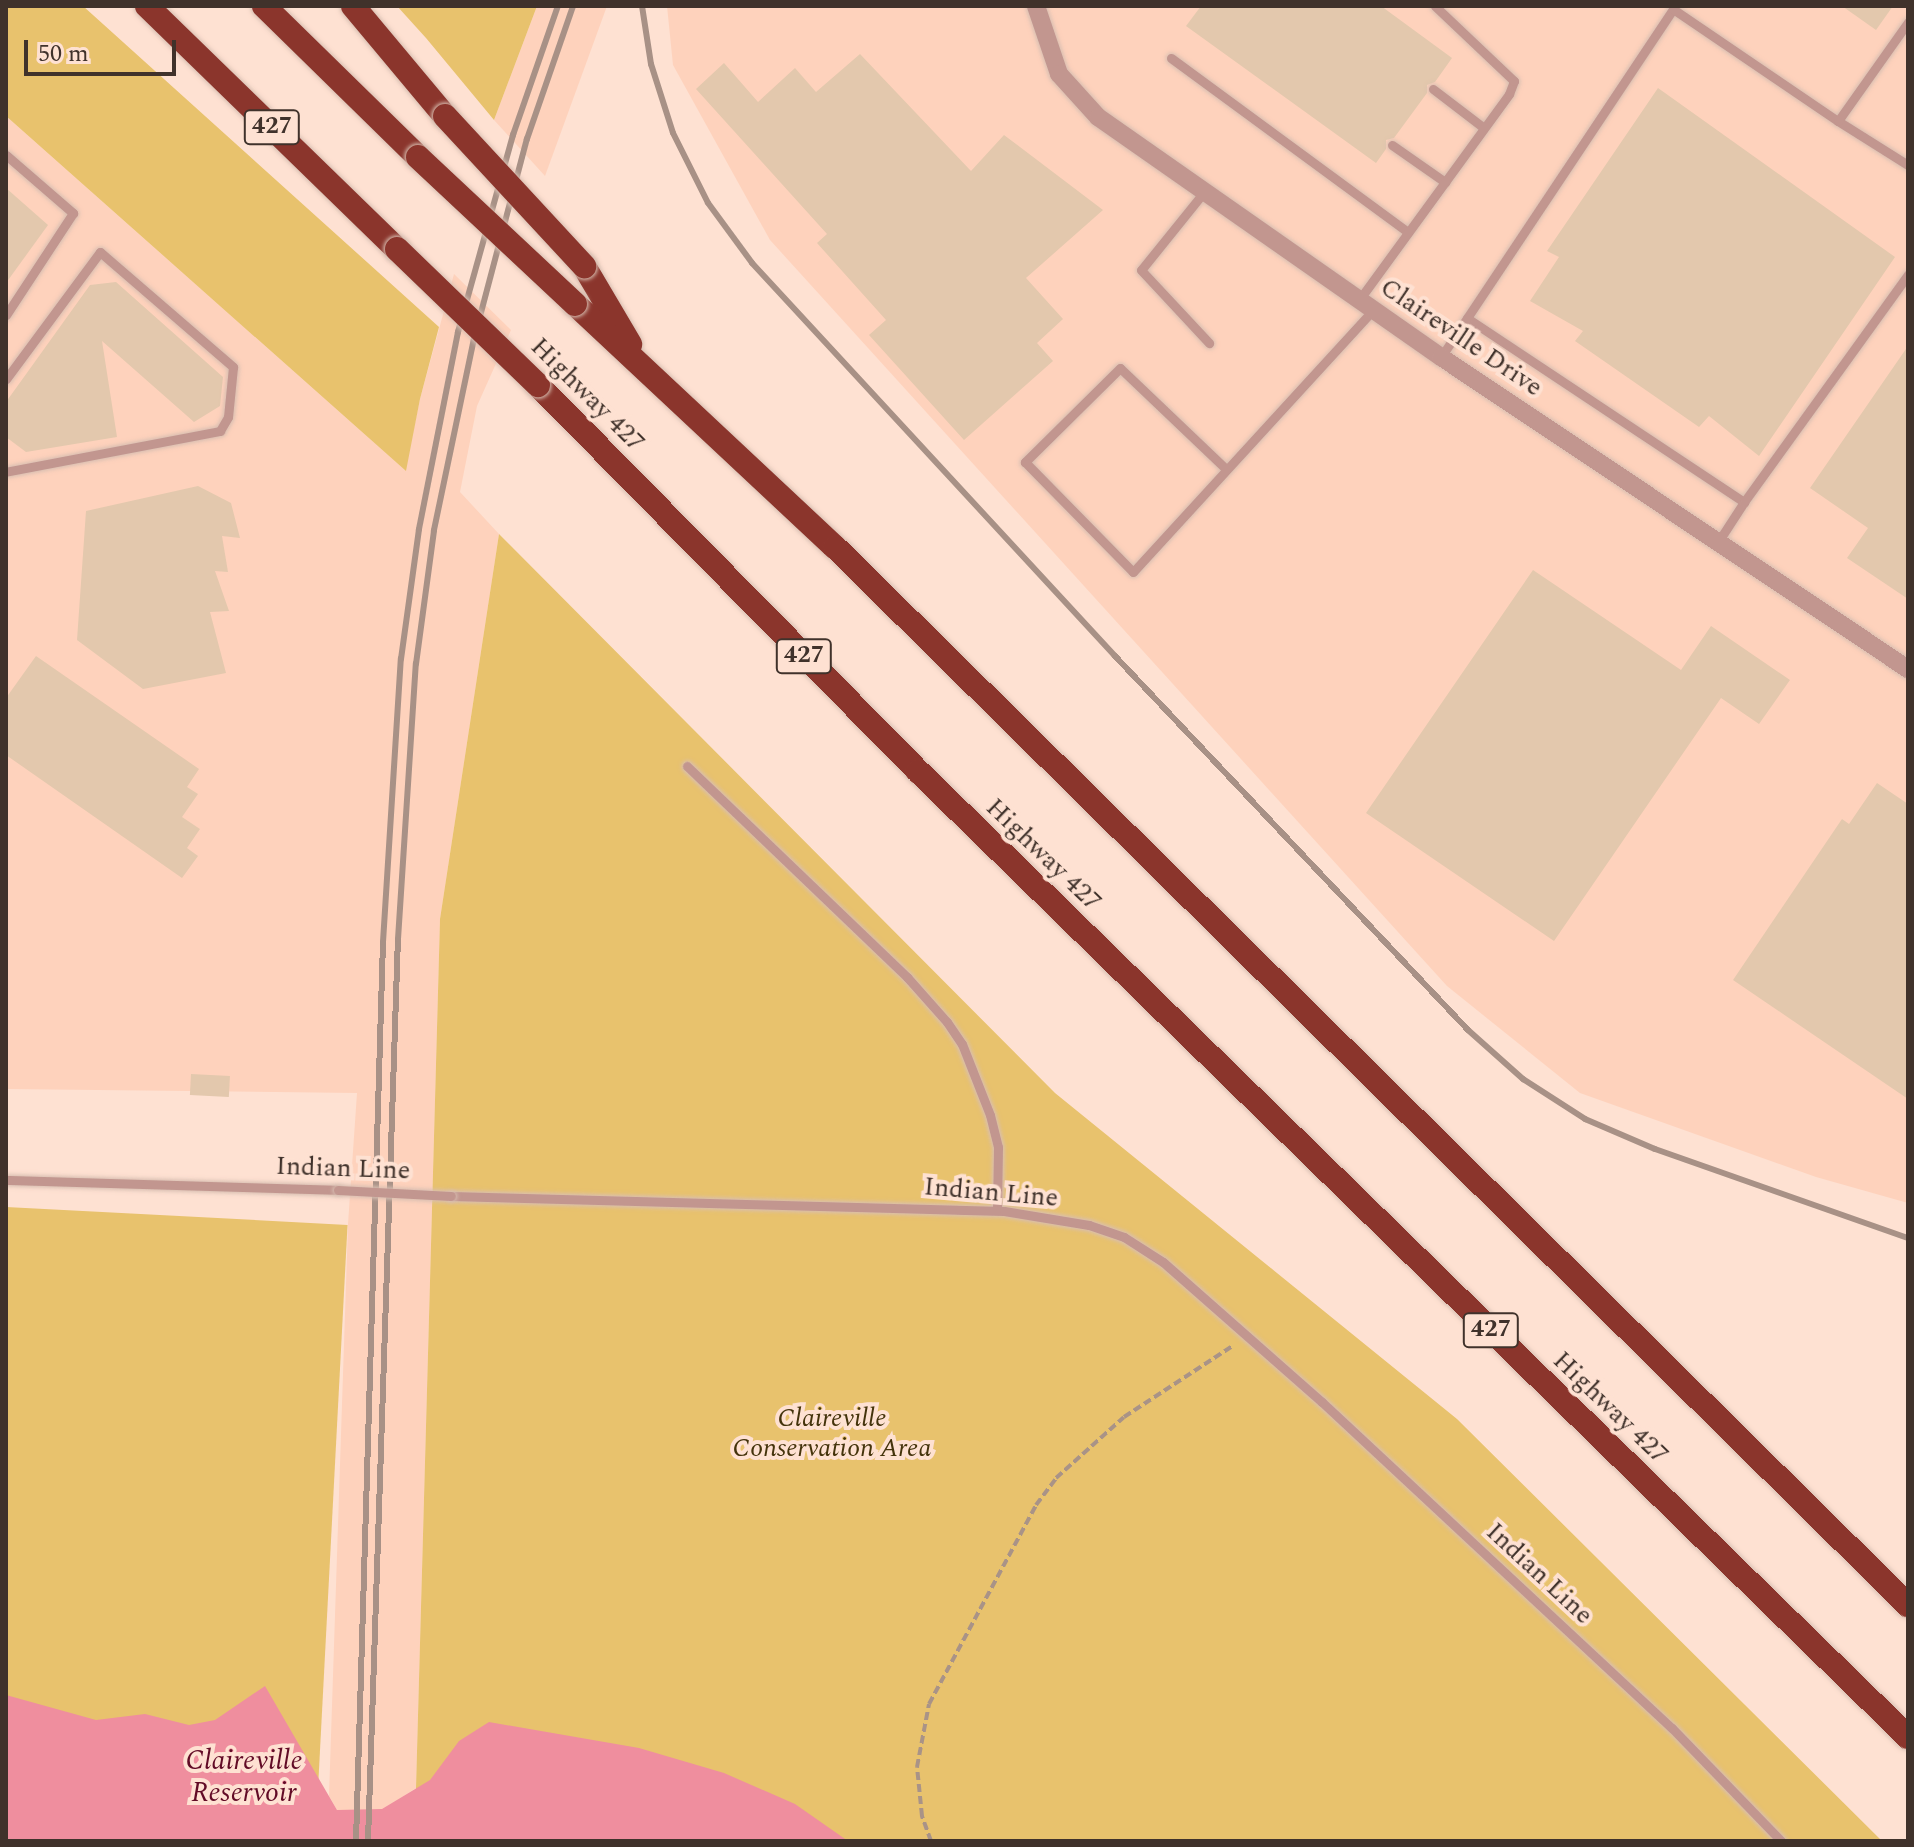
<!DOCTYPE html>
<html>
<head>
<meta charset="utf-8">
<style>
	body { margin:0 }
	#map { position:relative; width:1914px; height:1847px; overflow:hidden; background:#fee1d2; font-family:Spectral,serif }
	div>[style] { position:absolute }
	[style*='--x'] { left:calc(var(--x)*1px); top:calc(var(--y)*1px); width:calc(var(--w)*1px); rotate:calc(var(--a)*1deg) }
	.built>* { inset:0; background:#fed2bc }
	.green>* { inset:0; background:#e8c26d; transform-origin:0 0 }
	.water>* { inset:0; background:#ef8e9e }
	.building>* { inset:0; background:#e3c8ad; transform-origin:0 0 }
	.path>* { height:4px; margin-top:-2px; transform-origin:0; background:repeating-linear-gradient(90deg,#a99387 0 8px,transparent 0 12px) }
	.roads { filter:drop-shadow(0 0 2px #d8beb1) drop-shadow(0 0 2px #d8beb1) }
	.lane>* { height:9px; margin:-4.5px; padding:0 4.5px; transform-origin:4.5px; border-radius:4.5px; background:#c2968f }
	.street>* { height:18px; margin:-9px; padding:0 9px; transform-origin:9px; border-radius:9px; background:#c2968f }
	.highway>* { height:24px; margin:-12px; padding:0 12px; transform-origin:12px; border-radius:12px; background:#8b352c }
	.rail>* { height:6px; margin:-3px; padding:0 3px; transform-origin:3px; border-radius:3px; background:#a89186 }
	.bridges { filter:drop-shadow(0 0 2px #d8beb1) drop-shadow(0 0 2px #d8beb1) }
	.lane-bridge>* { height:9px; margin:-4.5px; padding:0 4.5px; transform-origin:4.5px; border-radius:4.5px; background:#c2968f }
	.highway-bridge>* { height:24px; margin:-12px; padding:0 12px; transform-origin:12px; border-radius:12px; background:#8b352c }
	span { translate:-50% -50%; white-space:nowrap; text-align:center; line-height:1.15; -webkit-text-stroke:8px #fee1d2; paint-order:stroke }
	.shield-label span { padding:2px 6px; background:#fee1d2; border:2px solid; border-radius:6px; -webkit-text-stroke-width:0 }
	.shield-label { font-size:24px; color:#40322b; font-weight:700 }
	.street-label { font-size:26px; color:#40322b }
	.park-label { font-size:26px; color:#44330b; font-style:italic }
	.water-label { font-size:28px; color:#620b26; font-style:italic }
	.frame { position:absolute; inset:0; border:8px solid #40322b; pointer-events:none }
	.scale { position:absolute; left:24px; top:40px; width:152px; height:36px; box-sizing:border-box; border:4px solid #40322b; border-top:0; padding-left:10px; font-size:24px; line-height:28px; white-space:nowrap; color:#40322b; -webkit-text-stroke:6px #fee1d2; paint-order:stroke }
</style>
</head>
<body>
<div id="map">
	<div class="built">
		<i style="clip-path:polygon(537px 6px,607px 6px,545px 176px,494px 120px)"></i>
		<i style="clip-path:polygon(667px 6px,1908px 6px,1908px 1203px,1816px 1177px,1580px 1093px,1447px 986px,770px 240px,673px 65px)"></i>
		<i style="clip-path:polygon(6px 116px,405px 470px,420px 399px,454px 274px,511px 330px,477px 406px,460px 492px,499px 534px,440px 919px,416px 1788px,382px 1810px,337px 1810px,329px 1796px,348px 1224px,357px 1093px,6px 1089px)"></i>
	</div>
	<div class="green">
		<i style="clip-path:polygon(6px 6px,83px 6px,439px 327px,420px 399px,406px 471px,6px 116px)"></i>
		<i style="clip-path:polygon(397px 6px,537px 6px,494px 120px,426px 38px)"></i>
		<i style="clip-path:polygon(499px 534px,1055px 1093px,1457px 1419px,1882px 1841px,409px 1841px,416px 1788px,440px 919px)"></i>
		<i style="left:6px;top:1207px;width:342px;height:634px;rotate:3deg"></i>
	</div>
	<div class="water">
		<i style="clip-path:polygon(265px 1686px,337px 1810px,382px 1809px,430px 1780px,459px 1741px,489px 1722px,639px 1748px,724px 1773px,795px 1804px,848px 1841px,6px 1841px,6px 1695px,96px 1720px,145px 1714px,189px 1725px,215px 1720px)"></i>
	</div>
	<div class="building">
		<i style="clip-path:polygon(1201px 6px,1381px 6px,1452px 58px,1435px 82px,1427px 85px,1427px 93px,1394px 138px,1386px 140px,1386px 149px,1376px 163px,1186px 26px)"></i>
		<i style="clip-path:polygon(1842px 6px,1893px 6px,1876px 30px)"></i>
		<i style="clip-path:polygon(860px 54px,971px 171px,1004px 135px,1103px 210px,1026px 278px,1063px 319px,1037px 343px,1053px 361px,964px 440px,869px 335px,886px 320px,817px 243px,827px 234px,696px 89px,724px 63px,758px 102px,795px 68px,816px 92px)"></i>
		<i style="clip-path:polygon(1658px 88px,1895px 257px,1759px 456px,1709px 416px,1699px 427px,1575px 341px,1583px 331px,1530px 301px,1559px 257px,1547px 251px)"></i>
		<i style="clip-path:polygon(6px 188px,48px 225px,6px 283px)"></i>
		<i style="clip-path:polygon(116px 282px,223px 377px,220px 406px,194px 422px,102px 341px,117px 437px,26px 452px,6px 437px,6px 402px,90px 285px)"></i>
		<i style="clip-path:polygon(1908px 346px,1908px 599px,1847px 558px,1868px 528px,1810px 488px)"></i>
		<i style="clip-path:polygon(198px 486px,231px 503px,240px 538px,222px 536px,228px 572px,215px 571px,229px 611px,210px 612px,226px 673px,143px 689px,77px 640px,86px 511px)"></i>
		<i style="clip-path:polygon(1533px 570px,1681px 670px,1711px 626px,1790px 680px,1759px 724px,1721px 698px,1554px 941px,1366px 813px)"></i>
		<i style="clip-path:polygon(36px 656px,199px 769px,187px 787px,198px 794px,182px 817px,200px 829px,187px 848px,198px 856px,182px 878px,6px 755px,6px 698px)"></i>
		<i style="clip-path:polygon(1877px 783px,1908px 804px,1908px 1099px,1733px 980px,1842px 819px,1849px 824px)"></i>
		<i style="left:191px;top:1074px;width:39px;height:21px;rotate:3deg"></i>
	</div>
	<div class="path">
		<i style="--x:931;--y:1841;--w:27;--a:-110"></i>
		<i style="--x:922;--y:1816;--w:49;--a:-95.8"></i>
		<i style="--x:917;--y:1767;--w:64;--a:-79.2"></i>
		<i style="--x:929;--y:1704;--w:226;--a:-61.7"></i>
		<i style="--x:1036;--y:1505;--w:34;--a:-53"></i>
		<i style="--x:1056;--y:1478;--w:91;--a:-41.9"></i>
		<i style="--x:1124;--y:1417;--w:131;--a:-33.2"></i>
	</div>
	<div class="roads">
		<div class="lane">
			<i style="--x:1171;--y:58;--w:294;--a:36.3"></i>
			<i style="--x:1433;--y:89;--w:64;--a:37.4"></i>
			<i style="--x:1838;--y:121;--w:83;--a:32.2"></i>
			<i style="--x:1392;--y:145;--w:65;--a:34.9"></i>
			<i style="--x:6;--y:155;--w:89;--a:40.9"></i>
			<i style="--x:73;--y:213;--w:122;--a:123.3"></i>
			<i style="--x:1204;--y:192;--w:100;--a:128.9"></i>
			<i style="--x:1141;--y:270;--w:100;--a:47"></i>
			<i style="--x:1359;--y:300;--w:255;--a:-53.9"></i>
			<i style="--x:1509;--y:94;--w:14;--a:-69"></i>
			<i style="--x:1514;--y:81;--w:109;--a:-136.5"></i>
			<i style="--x:1467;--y:318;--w:333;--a:33.6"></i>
			<i style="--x:1744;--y:502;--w:48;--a:123"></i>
			<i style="--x:1441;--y:357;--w:418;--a:-56.3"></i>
			<i style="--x:1673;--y:9;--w:199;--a:34.2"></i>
			<i style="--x:1838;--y:121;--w:121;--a:-54.7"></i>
			<i style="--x:6;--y:379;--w:158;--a:-53.5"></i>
			<i style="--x:100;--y:252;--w:176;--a:40.8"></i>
			<i style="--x:233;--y:367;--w:50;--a:95.7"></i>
			<i style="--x:228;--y:417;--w:16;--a:120"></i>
			<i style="--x:220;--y:431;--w:218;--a:169.2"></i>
			<i style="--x:1226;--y:469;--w:146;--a:-136.4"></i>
			<i style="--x:1120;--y:368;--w:134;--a:135.3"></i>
			<i style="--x:1025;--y:462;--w:154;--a:45.5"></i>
			<i style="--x:1133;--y:572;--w:355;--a:-47.5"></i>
			<i style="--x:1744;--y:502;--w:280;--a:-54.2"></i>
			<i style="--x:687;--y:766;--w:305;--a:43.8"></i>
			<i style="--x:907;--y:977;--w:60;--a:48.4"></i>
			<i style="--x:947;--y:1022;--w:27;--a:56"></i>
			<i style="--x:962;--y:1044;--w:76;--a:68.5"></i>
			<i style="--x:990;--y:1115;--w:33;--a:76"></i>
			<i style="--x:998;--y:1147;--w:63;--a:90.9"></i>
			<i style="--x:6;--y:1180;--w:332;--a:1.7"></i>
			<i style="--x:451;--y:1196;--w:553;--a:1.55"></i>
			<i style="--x:1004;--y:1211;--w:86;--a:9.4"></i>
			<i style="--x:1089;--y:1225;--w:37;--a:19"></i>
			<i style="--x:1124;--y:1237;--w:46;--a:32.7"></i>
			<i style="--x:1163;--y:1262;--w:212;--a:41.4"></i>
			<i style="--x:1322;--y:1402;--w:478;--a:43"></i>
			<i style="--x:1672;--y:1728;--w:157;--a:46"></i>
		</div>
		<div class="street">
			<i style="--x:1036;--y:6;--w:72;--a:71.3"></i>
			<i style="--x:1059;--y:74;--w:58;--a:47.8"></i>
			<i style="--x:1098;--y:117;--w:419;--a:35"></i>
			<i style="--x:1441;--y:357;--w:562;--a:33.75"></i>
		</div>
		<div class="highway">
			<i style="--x:147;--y:6;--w:349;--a:44.2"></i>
			<i style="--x:264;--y:6;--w:216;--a:44.4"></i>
			<i style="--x:353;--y:6;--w:143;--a:50.1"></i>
			<i style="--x:584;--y:266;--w:91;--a:59.5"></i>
			<i style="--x:575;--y:304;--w:356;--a:43.1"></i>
			<i style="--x:835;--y:547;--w:1507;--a:44.6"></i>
			<i style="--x:538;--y:385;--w:542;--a:45.45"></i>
			<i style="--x:918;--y:771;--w:1383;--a:44.3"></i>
		</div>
	</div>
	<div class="rail">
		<i style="--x:642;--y:6;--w:59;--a:81.2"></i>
		<i style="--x:651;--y:64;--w:72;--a:72.3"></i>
		<i style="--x:673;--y:133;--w:78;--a:63.4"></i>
		<i style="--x:708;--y:203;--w:74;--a:53.7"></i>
		<i style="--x:752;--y:263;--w:535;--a:47.27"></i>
		<i style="--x:1115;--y:656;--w:514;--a:46.65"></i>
		<i style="--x:1468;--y:1030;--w:74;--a:41.7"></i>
		<i style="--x:1523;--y:1079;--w:74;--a:32.8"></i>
		<i style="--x:1585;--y:1119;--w:76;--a:23.2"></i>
		<i style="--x:1655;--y:1149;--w:268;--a:19.4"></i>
		<i style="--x:356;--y:1841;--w:899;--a:-88.28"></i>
		<i style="--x:383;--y:942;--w:284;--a:-86.4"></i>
		<i style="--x:401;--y:659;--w:131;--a:-82.1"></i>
		<i style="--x:419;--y:529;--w:201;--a:-78.8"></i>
		<i style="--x:458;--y:332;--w:205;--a:-74.4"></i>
		<i style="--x:513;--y:135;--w:137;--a:-70.8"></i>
		<i style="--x:368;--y:1841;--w:902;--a:-88.1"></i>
		<i style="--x:398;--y:939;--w:276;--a:-86.3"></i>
		<i style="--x:416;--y:664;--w:135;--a:-82.3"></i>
		<i style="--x:434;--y:530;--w:195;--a:-78.2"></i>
		<i style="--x:474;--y:339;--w:207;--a:-75.2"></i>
		<i style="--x:527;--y:139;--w:141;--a:-70.9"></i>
	</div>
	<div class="bridges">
		<div class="lane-bridge">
			<i style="--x:338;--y:1190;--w:113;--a:3"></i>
		</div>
		<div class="highway-bridge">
			<i style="--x:445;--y:116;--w:205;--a:47.2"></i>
			<i style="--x:418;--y:157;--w:215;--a:43.1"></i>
			<i style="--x:397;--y:249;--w:196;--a:44"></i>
		</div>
	</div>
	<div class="shield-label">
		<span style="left:272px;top:127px">427</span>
		<span style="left:804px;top:656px">427</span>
		<span style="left:1491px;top:1330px">427</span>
	</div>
	<div class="street-label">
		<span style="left:1461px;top:338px;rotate:34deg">Claireville Drive</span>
		<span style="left:587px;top:395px;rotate:45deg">Highway 427</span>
		<span style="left:1043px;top:855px;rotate:44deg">Highway 427</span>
		<span style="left:343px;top:1169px;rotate:2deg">Indian Line</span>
		<span style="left:991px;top:1193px;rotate:5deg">Indian Line</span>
		<span style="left:1610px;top:1408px;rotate:44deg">Highway 427</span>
		<span style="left:1539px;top:1574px;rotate:43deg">Indian Line</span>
	</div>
	<div class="park-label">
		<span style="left:832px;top:1434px">Claireville<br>Conservation Area</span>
	</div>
	<div class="water-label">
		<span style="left:244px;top:1777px">Claireville<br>Reservoir</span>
	</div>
	<div class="frame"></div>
	<div class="scale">50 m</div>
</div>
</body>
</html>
